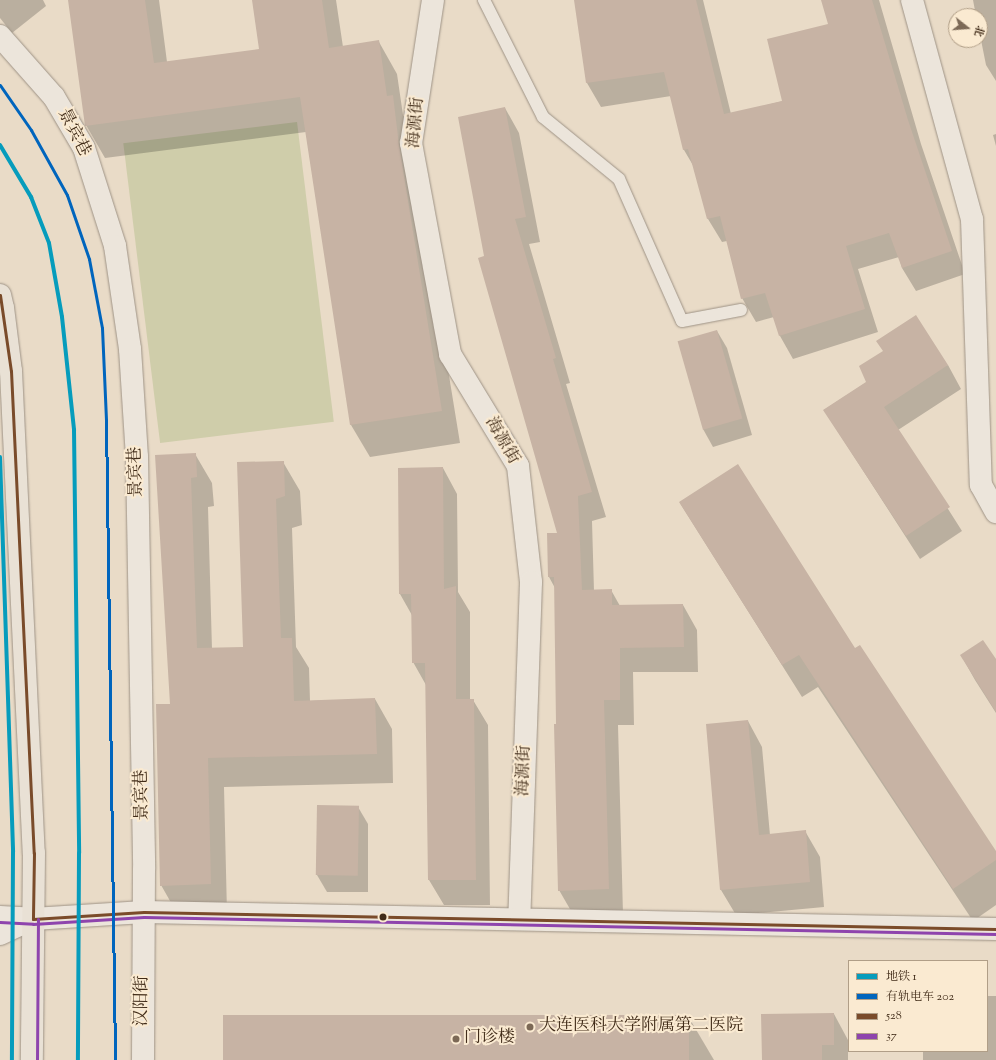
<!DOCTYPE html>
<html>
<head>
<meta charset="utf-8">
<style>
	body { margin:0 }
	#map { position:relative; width:996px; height:1060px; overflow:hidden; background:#e9dbc7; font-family:"Sorts Mill Goudy","Noto Serif SC",serif }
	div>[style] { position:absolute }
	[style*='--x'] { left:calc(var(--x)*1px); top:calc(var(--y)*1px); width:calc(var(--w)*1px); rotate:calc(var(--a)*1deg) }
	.green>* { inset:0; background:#cfcdaa; transform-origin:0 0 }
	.shadow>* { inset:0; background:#0003 }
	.building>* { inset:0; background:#c7b3a4; transform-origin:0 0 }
	.roads { filter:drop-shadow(0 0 1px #9e9386) drop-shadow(0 0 1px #9e9386) }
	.lane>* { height:12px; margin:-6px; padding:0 6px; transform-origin:6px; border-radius:6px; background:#ece5db }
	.street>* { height:22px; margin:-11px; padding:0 11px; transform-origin:11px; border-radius:11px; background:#ece5db }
	.secondary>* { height:22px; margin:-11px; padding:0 11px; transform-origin:11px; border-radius:11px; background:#ece5db }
	.highway>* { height:22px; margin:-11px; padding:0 11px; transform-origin:11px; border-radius:11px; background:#e9e1d5 }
	.bus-1>* { height:3px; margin:-1.5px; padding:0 1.5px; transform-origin:1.5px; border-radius:1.5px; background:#7a4b2a }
	.bus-2>* { height:3px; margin:-1.5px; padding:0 1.5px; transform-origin:1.5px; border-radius:1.5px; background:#8e44ad }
	.tram-1>* { height:3px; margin:-1.5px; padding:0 1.5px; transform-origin:1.5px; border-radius:1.5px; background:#0065bd }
	.metro-1>* { height:4px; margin:-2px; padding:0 2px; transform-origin:2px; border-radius:2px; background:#069cbc }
	.dots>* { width:11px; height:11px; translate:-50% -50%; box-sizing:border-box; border:2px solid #faead1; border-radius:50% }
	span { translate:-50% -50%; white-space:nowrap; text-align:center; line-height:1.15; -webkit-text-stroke:4px #faead1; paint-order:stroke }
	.street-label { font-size:17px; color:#412c19 }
	.poi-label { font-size:17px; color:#412c19 }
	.left { translate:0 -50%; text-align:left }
	.legend { position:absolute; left:848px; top:960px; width:140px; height:92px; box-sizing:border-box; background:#faead1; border:1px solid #b09e87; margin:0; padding:5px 7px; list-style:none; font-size:12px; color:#412c19 }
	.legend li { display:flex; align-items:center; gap:8px; height:20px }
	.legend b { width:20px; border:1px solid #b09e87 }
	.north { position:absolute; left:948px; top:8px; width:40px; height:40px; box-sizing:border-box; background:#faead1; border:1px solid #b09e87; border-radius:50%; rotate:107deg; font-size:11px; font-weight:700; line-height:16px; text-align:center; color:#412c19 }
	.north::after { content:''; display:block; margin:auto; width:14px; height:18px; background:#7c6956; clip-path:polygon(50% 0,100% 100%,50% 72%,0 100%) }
</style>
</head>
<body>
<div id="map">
	<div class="green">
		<i style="left:297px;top:122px;width:302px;height:175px;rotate:83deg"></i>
	</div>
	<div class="shadow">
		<i style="clip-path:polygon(0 0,43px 0,46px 6px,12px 33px,0 18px)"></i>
		<i style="clip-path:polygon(69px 0,159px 0,167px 62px,260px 50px,253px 0,336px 0,343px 47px,379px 42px,397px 74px,403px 115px,411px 129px,417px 179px,460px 443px,370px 457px,351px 425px,306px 132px,105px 158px,86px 125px)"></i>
		<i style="clip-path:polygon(575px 0,703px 0,731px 114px,783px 101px,829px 25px,822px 0,879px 0,921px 144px,965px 274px,916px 291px,902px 268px,899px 257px,858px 269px,878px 332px,793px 359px,780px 336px,774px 317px,756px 322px,742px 298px,727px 241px,722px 242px,708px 219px,694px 167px,684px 150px,671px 96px,601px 107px,587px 83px)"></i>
		<i style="clip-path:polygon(973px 0,996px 0,996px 81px,986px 65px,980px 35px,980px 16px,976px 16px)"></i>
		<i style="clip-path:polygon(505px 108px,519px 133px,540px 242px,529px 244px,570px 383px,566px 384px,606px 517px,592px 521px,594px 591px,611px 590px,620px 606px,683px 605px,697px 630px,698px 672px,633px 672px,634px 725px,618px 725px,623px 914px,574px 916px,559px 890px,555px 588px,549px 577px,548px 534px,558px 534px,485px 256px)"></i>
		<i style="clip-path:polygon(996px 134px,996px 146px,993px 135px)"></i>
		<i style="clip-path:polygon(717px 331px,727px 348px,752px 435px,713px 447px,703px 429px)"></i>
		<i style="clip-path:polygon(948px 365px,961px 389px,898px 430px,962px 531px,920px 559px,824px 410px,867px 382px)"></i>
		<i style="clip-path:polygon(195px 454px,212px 483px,214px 506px,208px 507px,212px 649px,244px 648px,283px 462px,300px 491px,302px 525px,292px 528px,296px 647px,309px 668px,310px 701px,375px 699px,392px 729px,393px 783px,224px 787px,227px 913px,178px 915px,161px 885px,171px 705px,156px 456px)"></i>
		<i style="clip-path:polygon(443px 468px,457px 494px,458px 592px,470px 612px,470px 700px,473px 700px,488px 725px,490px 905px,444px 905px,429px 880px,426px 685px,413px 662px,413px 617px,400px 594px,399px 469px)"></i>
		<i style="clip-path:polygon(680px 503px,855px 650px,996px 853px,996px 905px,973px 921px,818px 687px,802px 697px)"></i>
		<i style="clip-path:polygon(961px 655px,996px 659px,996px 713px,975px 680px)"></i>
		<i style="clip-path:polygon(748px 721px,762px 747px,770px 835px,805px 831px,820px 857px,824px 907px,736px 915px,721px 890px,707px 725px)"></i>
		<i style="clip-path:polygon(358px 807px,368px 824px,368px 892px,327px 892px,317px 875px)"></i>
		<i style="clip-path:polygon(987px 996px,996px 996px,996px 1060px,923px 1060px,923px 1051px,987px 1051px)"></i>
		<i style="clip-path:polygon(834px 1014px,848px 1040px,848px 1060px,763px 1060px)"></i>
		<i style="clip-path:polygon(688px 1016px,714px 1060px,225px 1060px)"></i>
	</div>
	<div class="building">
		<i style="clip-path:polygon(68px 0,145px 0,154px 63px,259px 49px,252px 0,322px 0,329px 48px,379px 40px,387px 96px,393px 95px,399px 145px,442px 411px,350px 425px,300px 97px,85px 126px)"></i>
		<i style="clip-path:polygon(574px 0,696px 0,724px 114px,782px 101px,767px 39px,828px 24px,821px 0,872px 0,908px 120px,952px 251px,902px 268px,889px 233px,846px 246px,865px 309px,779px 336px,765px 293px,741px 299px,720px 216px,707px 219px,688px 149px,683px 150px,664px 72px,586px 83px)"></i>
		<i style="clip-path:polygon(505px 107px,526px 217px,515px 219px,556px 358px,553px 359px,592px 492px,578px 496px,582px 590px,612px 589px,612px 605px,683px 604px,684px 647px,620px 648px,620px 700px,604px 700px,609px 889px,558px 891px,554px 724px,556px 724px,554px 577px,548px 577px,547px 533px,557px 533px,478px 258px,484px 256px,458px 117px)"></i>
		<i style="clip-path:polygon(916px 315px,948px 365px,884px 407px,950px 507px,906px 536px,823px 410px,866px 382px,859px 366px,883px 351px,876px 341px)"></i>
		<i style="left:717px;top:330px;width:92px;height:41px;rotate:74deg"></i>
		<i style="clip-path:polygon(196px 453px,197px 477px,191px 478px,197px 648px,243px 647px,237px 462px,284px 461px,285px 496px,276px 499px,281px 638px,292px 638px,294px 701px,375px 698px,377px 754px,208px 758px,211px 884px,160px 886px,156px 704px,170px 704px,155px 455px)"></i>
		<i style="clip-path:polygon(738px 464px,855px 648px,860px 645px,996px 851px,996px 860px,953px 889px,799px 655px,782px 665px,679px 502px)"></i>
		<i style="clip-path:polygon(443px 467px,444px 589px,456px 586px,456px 699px,474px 699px,476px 880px,428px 880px,425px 663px,412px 663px,411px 594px,399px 594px,398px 468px)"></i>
		<i style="clip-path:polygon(983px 640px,996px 659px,996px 712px,960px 655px)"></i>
		<i style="clip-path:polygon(748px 720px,759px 835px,806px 830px,810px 882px,720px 890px,706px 724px)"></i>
		<i style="left:317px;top:805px;width:42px;height:70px;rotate:1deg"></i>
		<i style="clip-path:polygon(834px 1013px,834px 1045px,822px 1045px,822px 1060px,762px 1060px,761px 1014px)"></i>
		<i style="left:689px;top:1015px;width:45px;height:466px;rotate:90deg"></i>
	</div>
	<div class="roads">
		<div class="lane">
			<i style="--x:484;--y:0;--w:131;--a:63.2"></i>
			<i style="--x:543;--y:117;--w:98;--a:39.2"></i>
			<i style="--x:619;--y:179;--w:155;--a:66.1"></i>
			<i style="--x:682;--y:321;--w:60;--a:-10.6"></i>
		</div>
		<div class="street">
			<i style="--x:433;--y:0;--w:145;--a:98.7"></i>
			<i style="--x:411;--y:143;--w:215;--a:79.5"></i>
			<i style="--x:450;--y:354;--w:131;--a:58.7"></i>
			<i style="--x:518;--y:466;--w:117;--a:83.6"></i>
			<i style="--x:531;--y:582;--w:337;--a:92"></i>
			<i style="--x:912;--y:0;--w:227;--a:74.7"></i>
			<i style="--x:972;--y:219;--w:266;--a:88.1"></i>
			<i style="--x:981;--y:485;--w:31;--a:61"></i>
			<i style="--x:0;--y:36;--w:81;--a:48.5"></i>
			<i style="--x:54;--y:97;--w:59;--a:59.5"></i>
			<i style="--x:84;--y:148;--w:103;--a:72.4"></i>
			<i style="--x:115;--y:246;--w:104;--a:81.7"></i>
			<i style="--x:130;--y:349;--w:108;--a:86.3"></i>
			<i style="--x:137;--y:457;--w:412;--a:89"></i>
			<i style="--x:144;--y:869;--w:191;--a:90.3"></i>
		</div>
		<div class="secondary">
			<i style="--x:0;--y:917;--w:33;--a:3"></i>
			<i style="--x:33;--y:919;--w:111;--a:-3.6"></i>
			<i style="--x:144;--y:912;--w:852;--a:1.14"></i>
			<i style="--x:0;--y:934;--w:33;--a:-25"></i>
		</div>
		<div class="highway">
			<i style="--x:0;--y:295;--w:13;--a:77"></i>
			<i style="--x:3;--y:308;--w:64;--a:82.8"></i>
			<i style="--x:11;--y:371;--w:483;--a:87.3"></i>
			<i style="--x:34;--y:853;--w:207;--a:90.6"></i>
		</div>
	</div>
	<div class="bus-1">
		<i style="--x:0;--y:295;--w:77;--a:81.8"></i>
		<i style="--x:11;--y:371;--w:483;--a:87.3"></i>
		<i style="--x:34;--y:853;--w:66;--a:90.9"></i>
		<i style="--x:33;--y:919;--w:111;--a:-3.6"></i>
		<i style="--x:144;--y:912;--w:852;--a:1.14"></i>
	</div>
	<div class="bus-2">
		<i style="--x:0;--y:922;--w:33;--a:3"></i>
		<i style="--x:33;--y:924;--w:111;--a:-3.6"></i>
		<i style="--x:144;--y:917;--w:852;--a:1.14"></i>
		<i style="--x:37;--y:1060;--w:141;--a:-89.6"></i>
	</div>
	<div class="tram-1">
		<i style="--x:0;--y:85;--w:55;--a:55.4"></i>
		<i style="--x:31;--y:130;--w:74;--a:61"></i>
		<i style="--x:67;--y:195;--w:68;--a:71"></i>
		<i style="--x:89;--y:259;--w:70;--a:79.3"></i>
		<i style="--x:102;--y:328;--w:92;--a:87.5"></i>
		<i style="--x:106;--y:420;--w:640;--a:89.19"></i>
	</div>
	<div class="metro-1">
		<i style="--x:0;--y:145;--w:61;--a:59.2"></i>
		<i style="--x:31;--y:197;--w:49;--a:68.6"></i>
		<i style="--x:49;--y:243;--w:75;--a:80"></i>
		<i style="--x:62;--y:317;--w:114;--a:83.9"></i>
		<i style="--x:74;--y:430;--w:423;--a:89.3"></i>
		<i style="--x:79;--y:853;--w:207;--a:90.3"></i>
		<i style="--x:0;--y:457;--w:395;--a:88.1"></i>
		<i style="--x:13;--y:852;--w:208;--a:90.3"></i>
	</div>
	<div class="dots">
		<i style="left:383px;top:917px;background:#412c19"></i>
		<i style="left:530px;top:1027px;background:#7c6956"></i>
		<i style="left:456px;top:1039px;background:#7c6956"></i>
	</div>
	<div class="street-label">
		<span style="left:417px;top:123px;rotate:-85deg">海源街</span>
		<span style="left:73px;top:133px;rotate:63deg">景宾巷</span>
		<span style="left:501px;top:441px;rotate:60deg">海源街</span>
		<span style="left:137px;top:472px;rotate:-92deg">景宾巷</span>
		<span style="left:525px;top:771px;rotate:-88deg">海源街</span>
		<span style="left:143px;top:795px;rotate:-91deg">景宾巷</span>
		<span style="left:143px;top:1001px;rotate:-89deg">汉阳街</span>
	</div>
	<div class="poi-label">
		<span class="left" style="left:539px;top:1027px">大连医科大学附属第二医院</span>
		<span class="left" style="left:464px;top:1039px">门诊楼</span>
	</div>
	<ul class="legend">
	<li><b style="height:5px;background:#069cbc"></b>地铁 1</li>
	<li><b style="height:5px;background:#0065bd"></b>有轨电车 202</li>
	<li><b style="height:5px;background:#7a4b2a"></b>528</li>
	<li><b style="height:5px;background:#8e44ad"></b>37</li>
	</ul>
	<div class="north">北</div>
</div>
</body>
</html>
